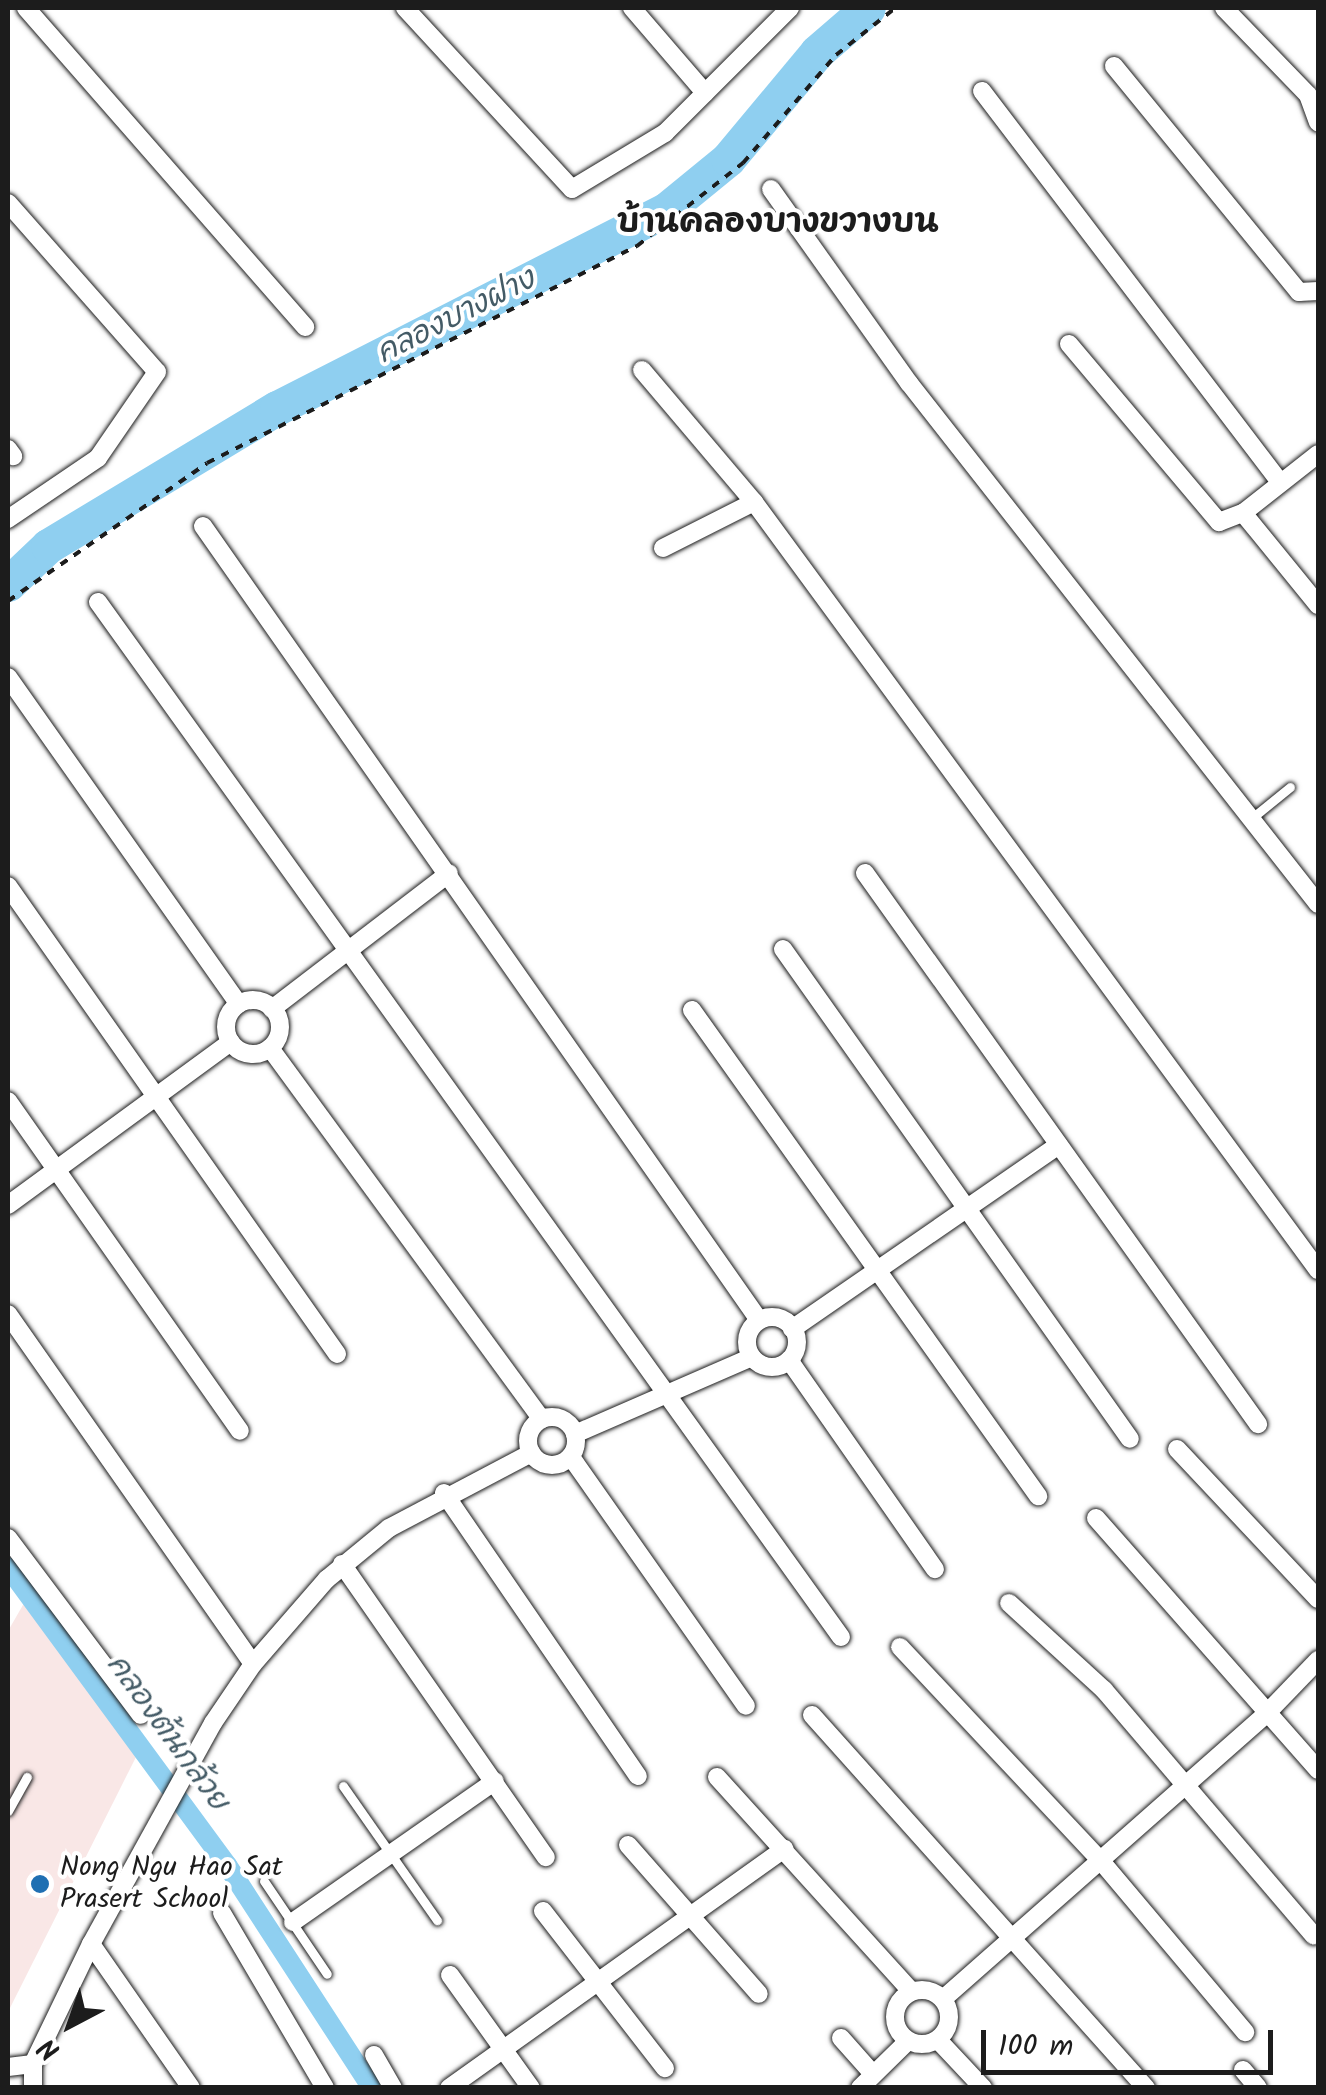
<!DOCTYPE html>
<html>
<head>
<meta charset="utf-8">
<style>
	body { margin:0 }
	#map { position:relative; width:1326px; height:2095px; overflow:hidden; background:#fff; font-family:Kalam,"Playpen Sans Thai",sans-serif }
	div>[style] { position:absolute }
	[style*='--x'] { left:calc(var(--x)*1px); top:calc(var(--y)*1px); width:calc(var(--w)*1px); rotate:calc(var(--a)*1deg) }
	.built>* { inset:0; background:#f9e7e6 }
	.canal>* { height:20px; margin:-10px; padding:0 10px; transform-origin:10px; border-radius:10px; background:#8fcff0 }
	.river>* { height:35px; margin:-17.5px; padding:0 17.5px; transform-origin:17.5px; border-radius:17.5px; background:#8fcff0 }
	.path>* { height:4px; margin-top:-2px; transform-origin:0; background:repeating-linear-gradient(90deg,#1c1c1c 0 8px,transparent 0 16px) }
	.roads { filter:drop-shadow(0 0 2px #1c1c1c) drop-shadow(0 0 2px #1c1c1c) }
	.lane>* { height:9px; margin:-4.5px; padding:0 4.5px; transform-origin:4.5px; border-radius:4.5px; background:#fff }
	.street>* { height:18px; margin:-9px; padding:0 9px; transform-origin:9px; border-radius:9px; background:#fff }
	.street>.ring { margin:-9px; padding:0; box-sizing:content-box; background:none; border:18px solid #fff; border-radius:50% }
	.dots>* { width:28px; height:28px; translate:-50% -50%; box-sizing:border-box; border:5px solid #fff; border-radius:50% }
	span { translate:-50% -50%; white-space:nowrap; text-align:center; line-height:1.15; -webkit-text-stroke:8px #fff; paint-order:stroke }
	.poi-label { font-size:28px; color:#1c1c1c }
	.left { translate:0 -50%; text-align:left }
	.water-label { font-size:30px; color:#445b66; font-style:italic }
	.quarter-label { font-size:32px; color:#1c1c1c; font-weight:700 }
	.frame { position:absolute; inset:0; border:10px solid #1c1c1c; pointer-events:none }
	.north { position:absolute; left:20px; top:1975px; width:100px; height:100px; -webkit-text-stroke:8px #fff; paint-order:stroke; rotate:221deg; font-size:28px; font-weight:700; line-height:40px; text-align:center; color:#1c1c1c }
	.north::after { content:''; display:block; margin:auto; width:35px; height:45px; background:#1c1c1c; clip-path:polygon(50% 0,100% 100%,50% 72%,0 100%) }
	.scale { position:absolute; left:981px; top:2030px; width:292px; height:45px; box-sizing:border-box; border:5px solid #1c1c1c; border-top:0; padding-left:12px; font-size:30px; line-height:35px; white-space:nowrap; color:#1c1c1c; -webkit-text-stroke:8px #fff; paint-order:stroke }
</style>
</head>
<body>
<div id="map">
	<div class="built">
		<i style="clip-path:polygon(27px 1598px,136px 1757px,8px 2012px,8px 1631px)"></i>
	</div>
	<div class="canal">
		<i style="--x:8;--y:1567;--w:370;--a:53.7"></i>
		<i style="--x:227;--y:1865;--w:266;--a:57"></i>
	</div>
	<div class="river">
		<i style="--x:8;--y:584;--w:55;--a:-43.5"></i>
		<i style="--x:48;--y:546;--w:267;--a:-31.1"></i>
		<i style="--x:277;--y:408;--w:438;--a:-27"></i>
		<i style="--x:667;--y:209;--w:79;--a:-39.3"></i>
		<i style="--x:728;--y:159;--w:139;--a:-50.2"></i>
		<i style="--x:817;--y:52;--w:67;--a:-40.8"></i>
	</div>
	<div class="path">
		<i style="--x:8;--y:601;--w:242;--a:-34.7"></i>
		<i style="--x:207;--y:463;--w:482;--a:-26.8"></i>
		<i style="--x:637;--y:246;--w:135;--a:-38.1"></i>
		<i style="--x:743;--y:163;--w:143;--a:-49.3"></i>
		<i style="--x:836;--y:55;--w:75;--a:-38.5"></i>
	</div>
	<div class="roads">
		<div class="lane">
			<i style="--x:1252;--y:818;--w:49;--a:-39.2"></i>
			<i style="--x:343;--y:1786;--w:164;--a:55"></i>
			<i style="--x:8;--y:1811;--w:39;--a:-61"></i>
			<i style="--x:264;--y:1881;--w:112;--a:55.9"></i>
		</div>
		<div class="street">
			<i style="--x:26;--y:8;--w:424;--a:48.8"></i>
			<i style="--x:405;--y:8;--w:246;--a:47.3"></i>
			<i style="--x:572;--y:189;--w:109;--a:-31.1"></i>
			<i style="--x:665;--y:133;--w:177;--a:-45"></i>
			<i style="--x:632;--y:8;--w:112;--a:49.3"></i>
			<i style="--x:1224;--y:8;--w:121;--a:46"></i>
			<i style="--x:1308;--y:95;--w:29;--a:70"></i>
			<i style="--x:1114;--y:66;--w:292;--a:50.7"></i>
			<i style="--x:1299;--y:292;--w:19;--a:-3"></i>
			<i style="--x:982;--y:91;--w:492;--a:52.7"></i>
			<i style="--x:771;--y:189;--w:238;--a:54.6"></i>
			<i style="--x:909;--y:383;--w:662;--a:51.87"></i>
			<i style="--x:8;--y:203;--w:225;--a:48.6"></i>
			<i style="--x:157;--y:372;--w:104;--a:124.5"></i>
			<i style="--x:98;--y:458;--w:109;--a:145.9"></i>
			<i style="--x:1069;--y:344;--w:233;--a:49.9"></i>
			<i style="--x:1219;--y:522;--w:26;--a:-21"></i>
			<i style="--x:1243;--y:513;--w:95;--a:-38.2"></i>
			<i style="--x:642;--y:370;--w:173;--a:49.7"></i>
			<i style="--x:754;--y:502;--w:953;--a:53.71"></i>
			<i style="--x:8;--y:449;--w:9;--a:54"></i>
			<i style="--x:1243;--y:513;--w:119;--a:50.8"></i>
			<i style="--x:203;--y:526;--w:969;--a:55"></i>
			<i style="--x:663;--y:548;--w:102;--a:-26.8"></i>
			<i style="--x:98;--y:602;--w:1274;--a:54.33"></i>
			<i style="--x:8;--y:677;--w:400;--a:54.8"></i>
			<i style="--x:865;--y:873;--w:677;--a:54.5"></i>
			<i style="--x:8;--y:886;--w:572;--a:54.89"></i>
			<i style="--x:783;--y:949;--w:600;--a:54.7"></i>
			<i class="ring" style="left:226px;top:1000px;width:36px;height:36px"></i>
			<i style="--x:272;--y:1009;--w:223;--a:-37.5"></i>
			<i style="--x:692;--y:1010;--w:597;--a:54.55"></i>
			<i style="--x:270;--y:1048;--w:460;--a:53.8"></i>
			<i style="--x:8;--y:1101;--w:403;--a:54.9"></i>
			<i style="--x:8;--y:1205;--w:276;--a:-36.2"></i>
			<i style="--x:8;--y:1314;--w:427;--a:55"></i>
			<i class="ring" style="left:747px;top:1317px;width:32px;height:32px"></i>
			<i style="--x:792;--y:1329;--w:324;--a:-34.6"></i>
			<i style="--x:789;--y:1360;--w:255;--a:55.1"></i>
			<i class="ring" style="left:528px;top:1417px;width:30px;height:30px"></i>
			<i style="--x:575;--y:1434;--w:193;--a:-23.5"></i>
			<i style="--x:1177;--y:1449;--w:206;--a:46.8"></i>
			<i style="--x:571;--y:1457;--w:304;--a:54.9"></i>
			<i style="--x:444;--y:1493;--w:343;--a:55.6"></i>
			<i style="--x:1096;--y:1518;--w:336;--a:48.6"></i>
			<i style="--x:8;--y:1538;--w:221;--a:53.1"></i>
			<i style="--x:342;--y:1564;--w:357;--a:55.2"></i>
			<i style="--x:1009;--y:1603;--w:129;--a:42.5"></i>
			<i style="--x:1104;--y:1690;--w:323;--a:49.5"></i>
			<i style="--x:900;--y:1647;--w:294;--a:46.8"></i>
			<i style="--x:1101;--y:1861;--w:224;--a:49.9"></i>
			<i style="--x:812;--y:1715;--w:501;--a:48.16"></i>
			<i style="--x:717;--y:1777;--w:289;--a:47.8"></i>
			<i style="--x:628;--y:1845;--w:198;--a:48.7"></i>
			<i style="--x:543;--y:1911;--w:199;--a:52.2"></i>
			<i style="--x:222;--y:1913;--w:203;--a:59.5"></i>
			<i style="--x:293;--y:1922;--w:246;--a:-34.9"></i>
			<i style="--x:91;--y:1944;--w:175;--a:55.2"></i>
			<i style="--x:450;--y:1975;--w:139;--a:54.4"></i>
			<i class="ring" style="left:895px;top:1990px;width:36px;height:36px"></i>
			<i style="--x:943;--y:1999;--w:432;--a:-41.4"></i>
			<i style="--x:1267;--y:1713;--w:74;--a:-46.1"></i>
			<i style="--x:841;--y:2038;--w:48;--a:48.4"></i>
			<i style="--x:938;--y:2040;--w:66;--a:46.8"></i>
			<i style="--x:374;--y:2055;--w:38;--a:60"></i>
			<i style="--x:8;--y:2067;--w:25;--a:-7"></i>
			<i style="--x:1243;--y:2070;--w:23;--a:50"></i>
			<i style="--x:33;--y:2088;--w:24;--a:-90"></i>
			<i style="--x:33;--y:2064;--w:133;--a:-64.2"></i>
			<i style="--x:91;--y:1944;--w:252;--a:-61.1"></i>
			<i style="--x:213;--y:1723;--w:71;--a:-55.9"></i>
			<i style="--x:253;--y:1664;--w:113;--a:-49"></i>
			<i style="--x:327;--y:1579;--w:80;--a:-39.4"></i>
			<i style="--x:389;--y:1528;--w:161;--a:-27.8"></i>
			<i style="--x:449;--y:2088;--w:412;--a:-35.5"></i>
			<i style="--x:860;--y:2088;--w:67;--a:-44.4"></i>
		</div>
	</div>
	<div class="dots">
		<i style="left:40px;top:1884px;background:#1f6fb2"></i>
	</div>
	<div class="poi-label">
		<span class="left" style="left:60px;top:1884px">Nong Ngu Hao Sat<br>Prasert School</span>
	</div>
	<div class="water-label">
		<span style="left:456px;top:317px;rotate:-27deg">คลองบางฝาง</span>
		<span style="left:167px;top:1733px;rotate:54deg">คลองต้นกล้วย</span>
	</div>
	<div class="quarter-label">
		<span style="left:778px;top:224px">บ้านคลองบางขวางบน</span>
	</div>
	<div class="frame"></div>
	<div class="north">N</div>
	<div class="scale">100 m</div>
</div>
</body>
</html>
